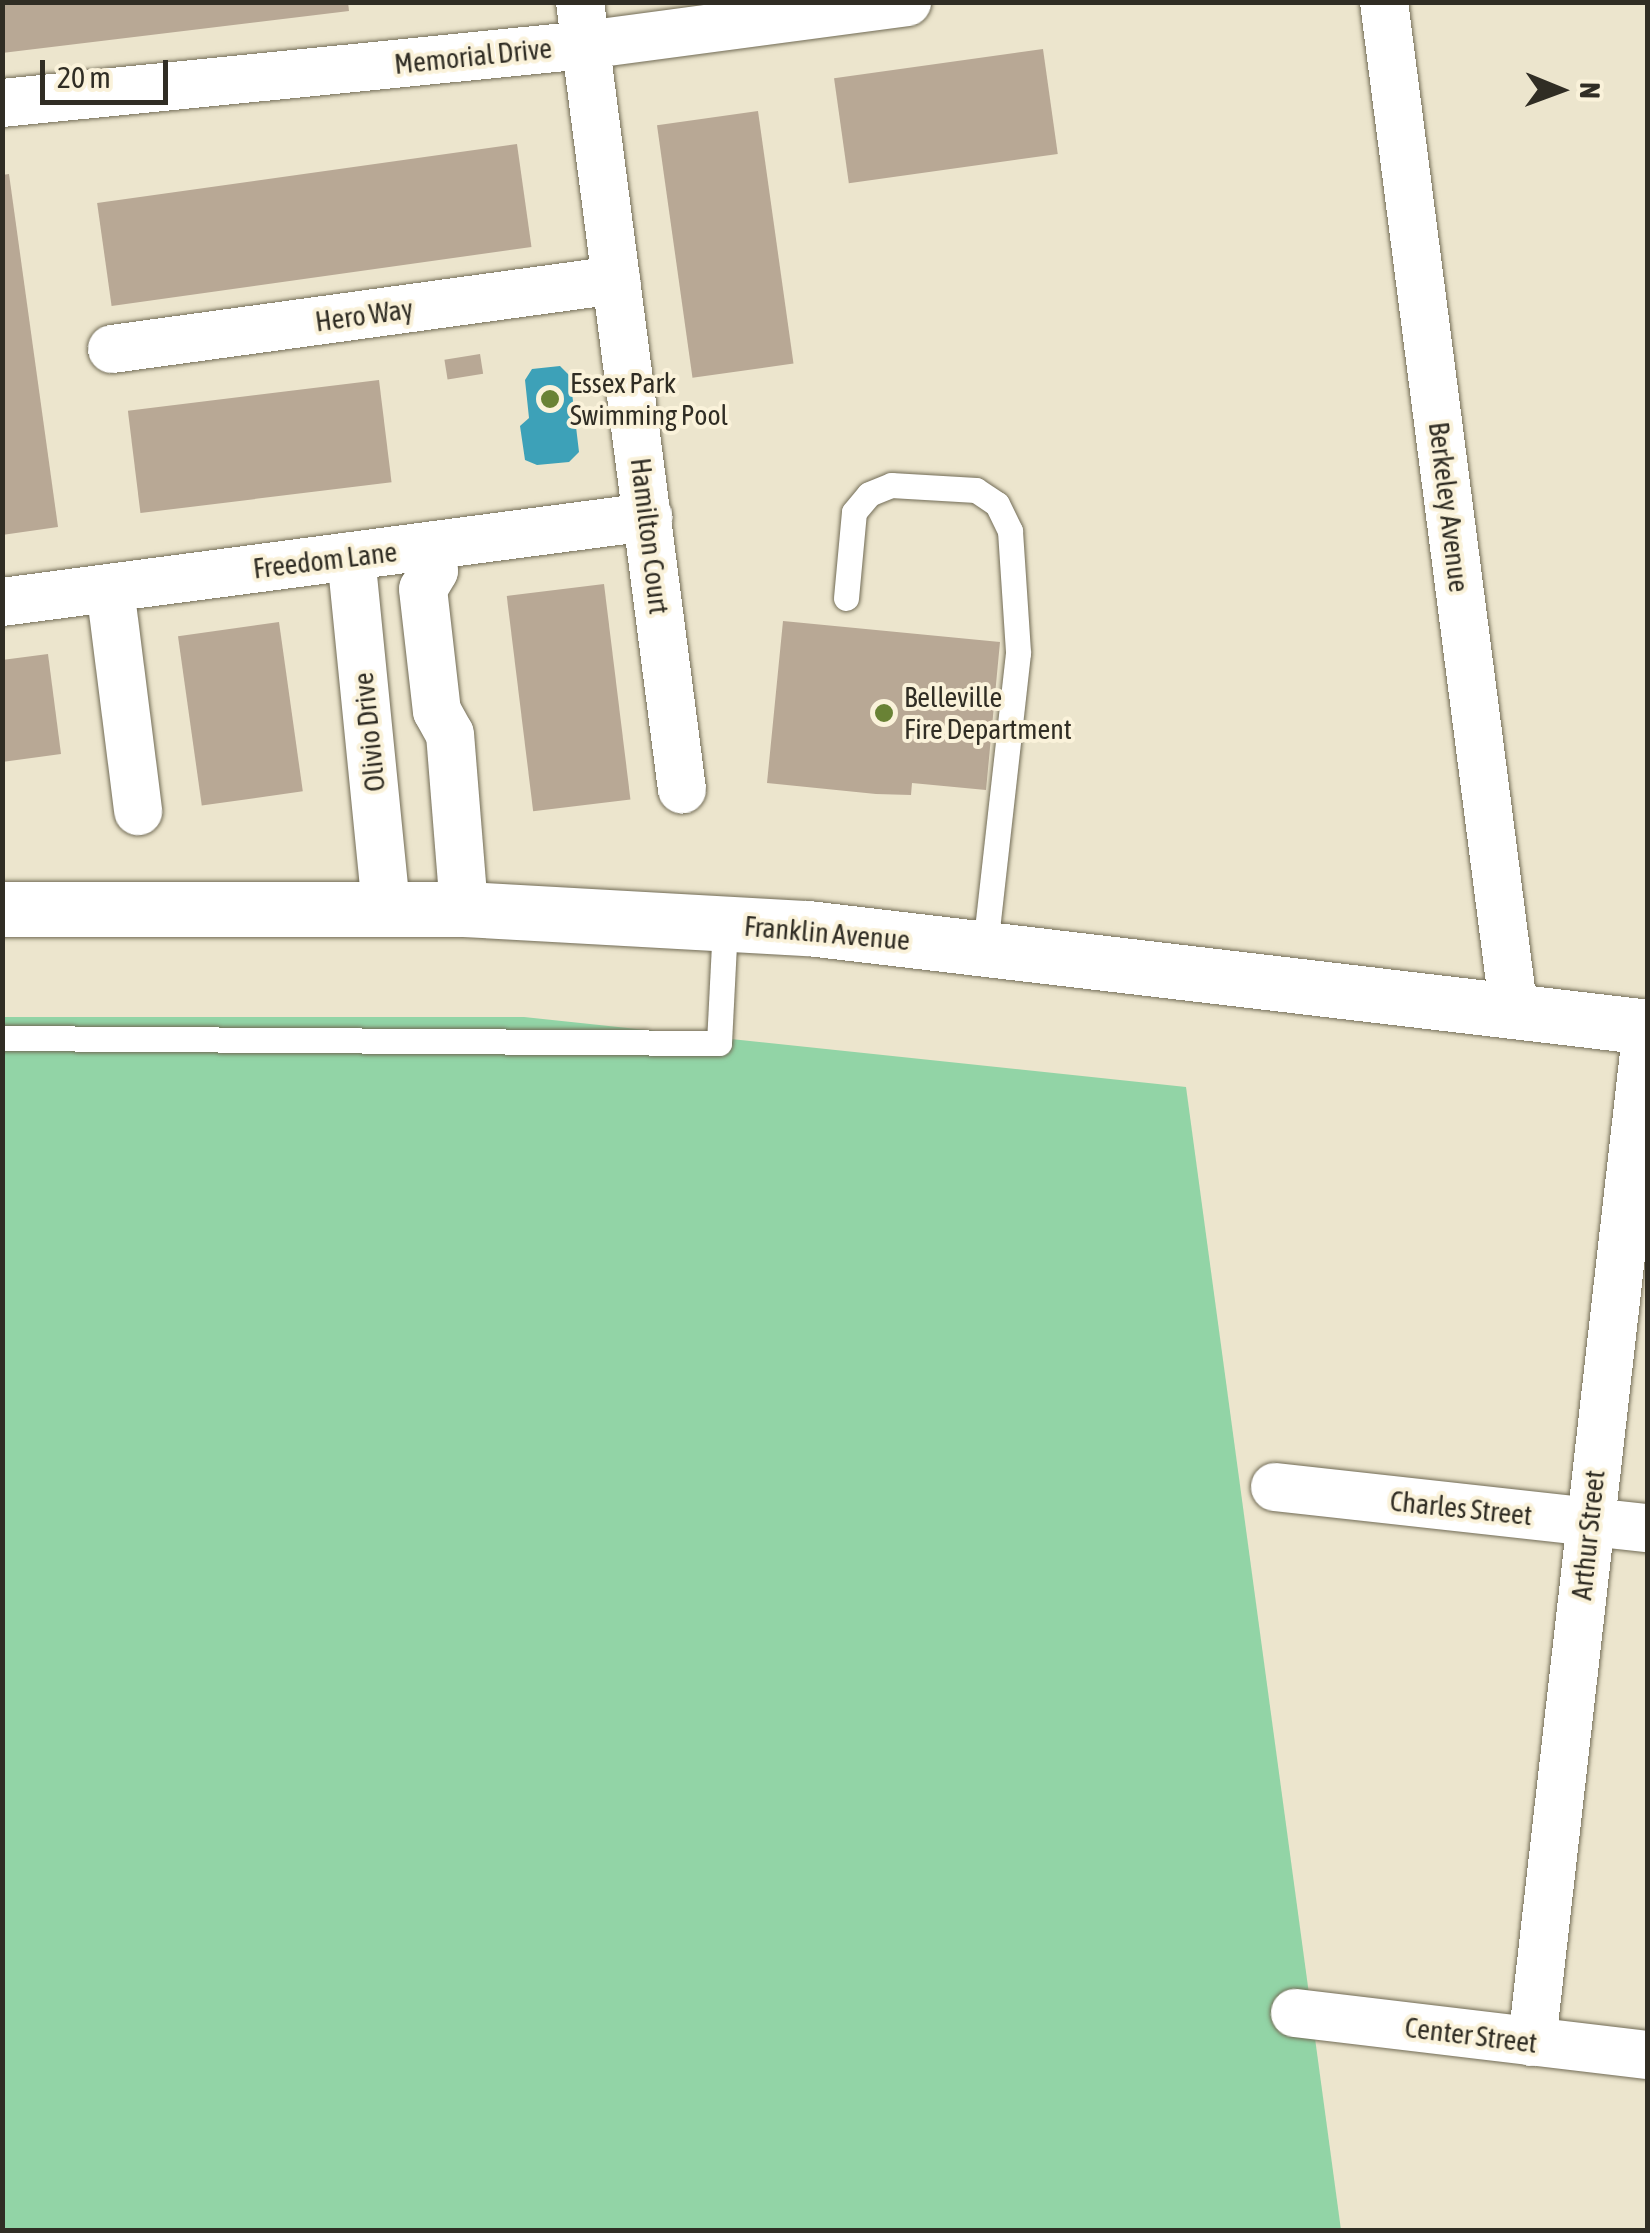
<!DOCTYPE html>
<html>
<head>
<meta charset="utf-8">
<style>
	body { margin:0 }
	#map { position:relative; width:1650px; height:2233px; overflow:hidden; background:#ece5cd; font-family:"Asap Condensed",sans-serif }
	div>[style] { position:absolute }
	[style*='--x'] { left:calc(var(--x)*1px); top:calc(var(--y)*1px); width:calc(var(--w)*1px); rotate:calc(var(--a)*1deg) }
	.green>* { inset:0; background:#92d4a6 }
	.water>* { inset:0; background:#3da1b8 }
	.building>* { inset:0; background:#b8a895; transform-origin:0 0 }
	.roads { filter:drop-shadow(0 0 2px #726c56) drop-shadow(0 0 2px #726c56) }
	.service>* { height:25px; margin:-12.5px; padding:0 12.5px; transform-origin:12.5px; border-radius:12.5px; background:#fff }
	.minor>* { height:48px; margin:-24px; padding:0 24px; transform-origin:24px; border-radius:24px; background:#fff }
	.secondary>* { height:55px; margin:-27.5px; padding:0 27.5px; transform-origin:27.5px; border-radius:27.5px; background:#fff }
	.dots>* { width:28px; height:28px; translate:-50% -50%; box-sizing:border-box; border:5px solid #faf2da; border-radius:50% }
	span { translate:-50% -50%; white-space:nowrap; text-align:center; line-height:1.15; -webkit-text-stroke:8px #faf2da; paint-order:stroke }
	.street-label { font-size:28px; color:#302d24 }
	.poi-label { font-size:28px; color:#302d24 }
	.left { translate:0 -50%; text-align:left }
	.frame { position:absolute; inset:0; border:5px solid #302d24; pointer-events:none }
	.north { position:absolute; left:1510px; top:40px; width:100px; height:100px; -webkit-text-stroke:8px #faf2da; paint-order:stroke; rotate:91deg; font-size:28px; font-weight:700; line-height:40px; text-align:center; color:#302d24 }
	.north::after { content:''; display:block; margin:auto; width:35px; height:45px; background:#302d24; clip-path:polygon(50% 0,100% 100%,50% 72%,0 100%) }
	.scale { position:absolute; left:40px; top:60px; width:128px; height:45px; box-sizing:border-box; border:5px solid #302d24; border-top:0; padding-left:12px; font-size:30px; line-height:35px; white-space:nowrap; color:#302d24; -webkit-text-stroke:8px #faf2da; paint-order:stroke }
</style>
</head>
<body>
<div id="map">
	<div class="green">
		<i style="clip-path:polygon(3px 1017px,524px 1017px,1186px 1087px,1341px 2230px,3px 2230px)"></i>
	</div>
	<div class="water">
		<i style="clip-path:polygon(560px 366px,570px 376px,579px 452px,569px 462px,537px 465px,525px 460px,520px 426px,529px 418px,525px 380px,532px 369px)"></i>
	</div>
	<div class="building">
		<i style="clip-path:polygon(2px 2px,348px 2px,349px 11px,2px 53px)"></i>
		<i style="left:1043px;top:49px;width:106px;height:211px;rotate:82deg"></i>
		<i style="left:758px;top:111px;width:255px;height:102px;rotate:82deg"></i>
		<i style="left:517px;top:144px;width:104px;height:424px;rotate:82deg"></i>
		<i style="clip-path:polygon(9px 174px,58px 527px,2px 535px,2px 175px)"></i>
		<i style="left:480px;top:354px;width:20px;height:36px;rotate:81deg"></i>
		<i style="left:379px;top:380px;width:103px;height:253px;rotate:83deg"></i>
		<i style="left:604px;top:584px;width:217px;height:98px;rotate:83deg"></i>
		<i style="clip-path:polygon(783px 621px,1000px 642px,986px 790px,912px 783px,911px 795px,876px 794px,767px 783px)"></i>
		<i style="left:279px;top:622px;width:171px;height:102px;rotate:82deg"></i>
		<i style="clip-path:polygon(48px 654px,61px 754px,2px 762px,2px 660px)"></i>
	</div>
	<div class="roads">
		<div class="service">
			<i style="--x:846;--y:598;--w:86;--a:-84.7"></i>
			<i style="--x:854;--y:512;--w:23;--a:-50"></i>
			<i style="--x:869;--y:494;--w:24;--a:-22"></i>
			<i style="--x:891;--y:485;--w:85;--a:3.4"></i>
			<i style="--x:976;--y:490;--w:25;--a:34"></i>
			<i style="--x:997;--y:504;--w:30;--a:64"></i>
			<i style="--x:1010;--y:531;--w:122;--a:86.2"></i>
			<i style="--x:1018;--y:653;--w:298;--a:96.4"></i>
			<i style="--x:2;--y:1038;--w:717;--a:0.4"></i>
			<i style="--x:719;--y:1043;--w:120;--a:-87.1"></i>
		</div>
		<div class="minor">
			<i style="--x:580;--y:2;--w:794;--a:82.62"></i>
			<i style="--x:1384;--y:2;--w:1018;--a:82.67"></i>
			<i style="--x:2;--y:103;--w:586;--a:-5.68"></i>
			<i style="--x:585;--y:45;--w:325;--a:-7.6"></i>
			<i style="--x:112;--y:349;--w:509;--a:-7.8"></i>
			<i style="--x:430;--y:546;--w:25;--a:81"></i>
			<i style="--x:434;--y:571;--w:21;--a:121"></i>
			<i style="--x:423;--y:589;--w:123;--a:83.5"></i>
			<i style="--x:437;--y:711;--w:26;--a:61"></i>
			<i style="--x:450;--y:734;--w:176;--a:85.4"></i>
			<i style="--x:351;--y:556;--w:354;--a:84.3"></i>
			<i style="--x:110;--y:588;--w:225;--a:82.8"></i>
			<i style="--x:2;--y:602;--w:652;--a:-7.5"></i>
			<i style="--x:1275;--y:1487;--w:375;--a:6.3"></i>
			<i style="--x:1295;--y:2013;--w:355;--a:6.8"></i>
			<i style="--x:1532;--y:2042;--w:1021;--a:-83.54"></i>
		</div>
		<div class="secondary">
			<i style="--x:2;--y:909;--w:462;--a:0"></i>
			<i style="--x:464;--y:909;--w:345;--a:3.2"></i>
			<i style="--x:808;--y:928;--w:846;--a:6.72"></i>
		</div>
	</div>
	<div class="dots">
		<i style="left:550px;top:399px;background:#698235"></i>
		<i style="left:884px;top:713px;background:#698235"></i>
	</div>
	<div class="street-label">
		<span style="left:473px;top:56px;rotate:-6deg">Memorial Drive</span>
		<span style="left:364px;top:315px;rotate:-8deg">Hero Way</span>
		<span style="left:1449px;top:507px;rotate:83deg">Berkeley Avenue</span>
		<span style="left:650px;top:536px;rotate:83deg">Hamilton Court</span>
		<span style="left:325px;top:560px;rotate:-7deg">Freedom Lane</span>
		<span style="left:369px;top:732px;rotate:-96deg">Olivio Drive</span>
		<span style="left:827px;top:933px;rotate:5deg">Franklin Avenue</span>
		<span style="left:1461px;top:1508px;rotate:6deg">Charles Street</span>
		<span style="left:1588px;top:1535px;rotate:-84deg">Arthur Street</span>
		<span style="left:1471px;top:2035px;rotate:7deg">Center Street</span>
	</div>
	<div class="poi-label">
		<span class="left" style="left:570px;top:399px">Essex Park<br>Swimming Pool</span>
		<span class="left" style="left:904px;top:713px">Belleville<br>Fire Department</span>
	</div>
	<div class="frame"></div>
	<div class="north">N</div>
	<div class="scale">20 m</div>
</div>
</body>
</html>
